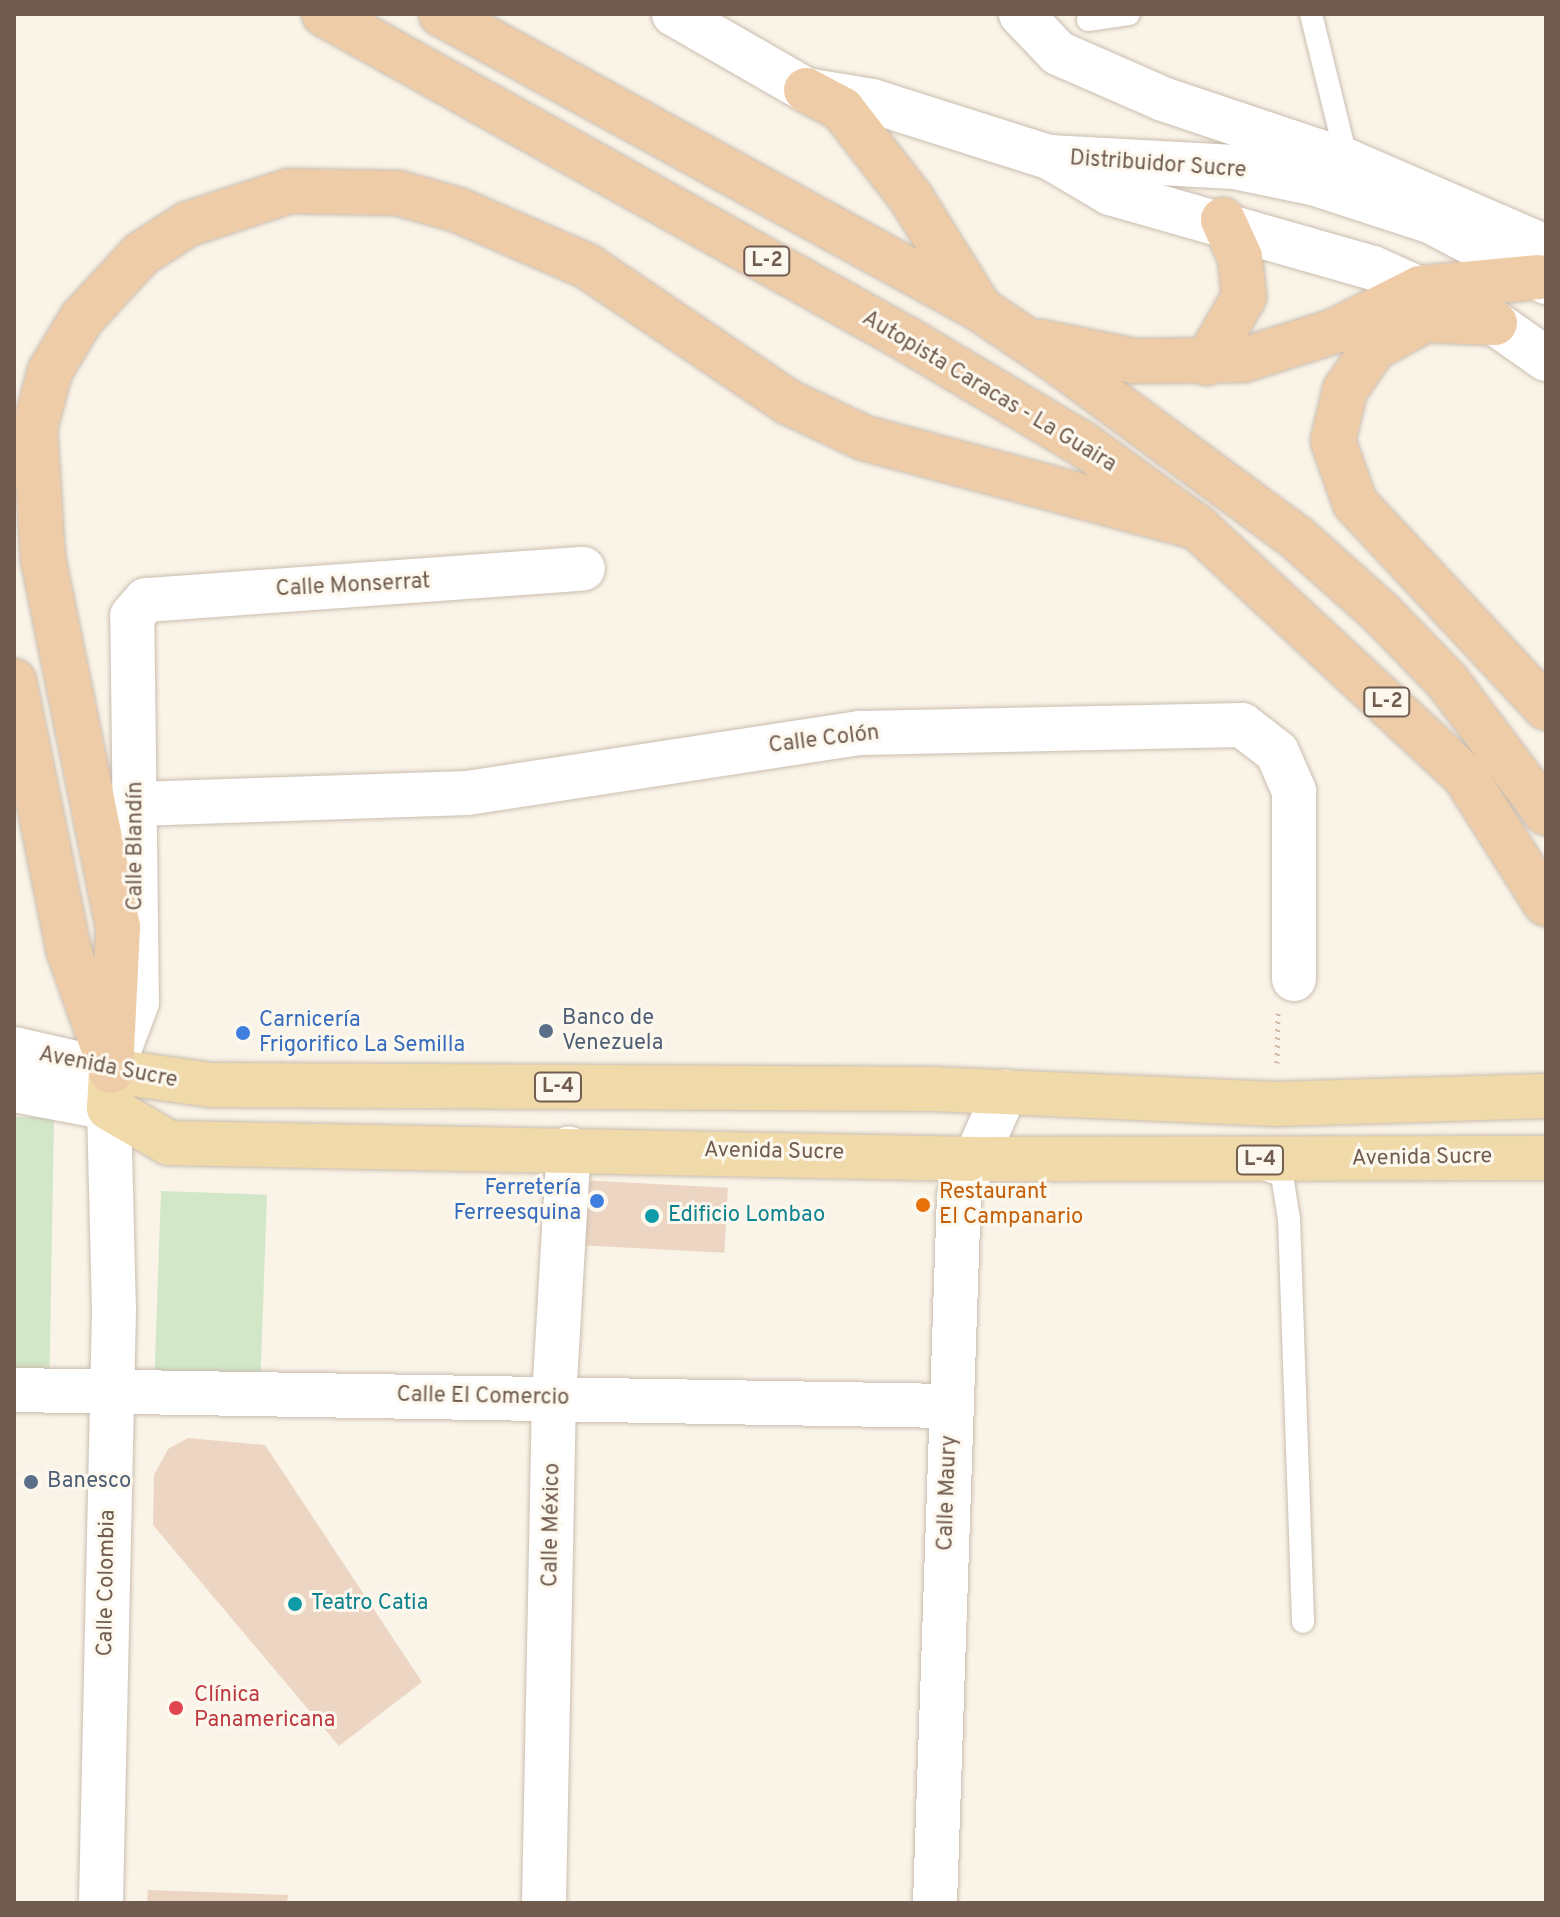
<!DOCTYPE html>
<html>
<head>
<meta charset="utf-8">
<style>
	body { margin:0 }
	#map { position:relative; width:1560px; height:1917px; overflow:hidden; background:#faf4e8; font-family:Overpass,sans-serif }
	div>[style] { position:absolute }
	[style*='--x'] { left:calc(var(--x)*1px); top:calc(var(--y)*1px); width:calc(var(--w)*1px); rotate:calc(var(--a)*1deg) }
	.green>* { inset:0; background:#d2e6c8; transform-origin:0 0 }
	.building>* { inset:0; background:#ecd6c3; transform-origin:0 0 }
	.path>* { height:5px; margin-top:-2.5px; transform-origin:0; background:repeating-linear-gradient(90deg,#d0b9a6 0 2px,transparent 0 8px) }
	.roads { filter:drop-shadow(0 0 2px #cabdaf) drop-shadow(0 0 2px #cabdaf) }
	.service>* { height:22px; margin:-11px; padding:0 11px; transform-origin:11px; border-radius:11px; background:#fff }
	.minor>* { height:44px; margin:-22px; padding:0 22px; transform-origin:22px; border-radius:22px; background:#fff }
	.secondary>* { height:44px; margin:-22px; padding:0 22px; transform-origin:22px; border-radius:22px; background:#fff }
	.primary>* { height:44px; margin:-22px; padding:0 22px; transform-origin:22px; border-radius:22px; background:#f0daa9 }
	.trunk>* { height:44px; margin:-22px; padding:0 22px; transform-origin:22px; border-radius:22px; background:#eecca8 }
	.dots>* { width:22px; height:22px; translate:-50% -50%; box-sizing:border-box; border:4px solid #fdf8ee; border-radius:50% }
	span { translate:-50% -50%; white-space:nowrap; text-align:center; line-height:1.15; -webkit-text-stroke:6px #fdf8ee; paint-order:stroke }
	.shield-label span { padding:2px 6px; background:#fdf8ee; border:2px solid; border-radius:6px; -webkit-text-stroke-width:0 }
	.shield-label { font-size:20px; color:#715d4f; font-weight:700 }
	.street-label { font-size:22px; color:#715d4f }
	.service-label { font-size:22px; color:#4e5e75 }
	.left { translate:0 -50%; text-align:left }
	.shop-label { font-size:22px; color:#366cbe }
	.right { translate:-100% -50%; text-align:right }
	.food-label { font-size:22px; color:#c56008 }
	.culture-label { font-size:22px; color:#0d838f }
	.health-label { font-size:22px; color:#be3a42 }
	.frame { position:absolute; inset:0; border:16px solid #715d4f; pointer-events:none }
</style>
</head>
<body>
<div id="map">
	<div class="green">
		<i style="left:14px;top:1117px;width:40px;height:258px;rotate:1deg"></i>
		<i style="left:161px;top:1191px;width:106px;height:180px;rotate:2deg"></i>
	</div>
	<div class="building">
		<i style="left:579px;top:1180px;width:149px;height:65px;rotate:3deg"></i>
		<i style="clip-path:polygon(188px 1438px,265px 1445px,422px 1682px,339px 1746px,153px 1525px,154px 1475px,168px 1449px)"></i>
		<i style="clip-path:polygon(148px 1890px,288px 1895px,287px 1903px,147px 1903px)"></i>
	</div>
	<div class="path">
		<i style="--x:1277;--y:1063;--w:50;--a:-88.9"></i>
	</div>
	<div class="roads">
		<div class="service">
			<i style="--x:1311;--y:14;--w:151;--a:76.2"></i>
			<i style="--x:1088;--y:20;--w:41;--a:-8.3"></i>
			<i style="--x:1259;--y:1168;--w:24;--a:17"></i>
			<i style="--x:1282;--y:1175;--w:45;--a:81"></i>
			<i style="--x:1289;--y:1219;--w:403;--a:88"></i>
		</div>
		<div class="minor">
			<i style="--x:1021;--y:14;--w:54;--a:46.5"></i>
			<i style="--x:1058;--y:53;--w:115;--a:23.7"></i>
			<i style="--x:1163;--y:99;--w:194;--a:18.6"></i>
			<i style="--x:1347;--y:161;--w:217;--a:23.4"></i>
			<i style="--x:136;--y:804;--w:332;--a:-1.9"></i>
			<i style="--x:468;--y:793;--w:397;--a:-8.7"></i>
			<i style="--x:860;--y:733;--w:382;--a:-1.2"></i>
			<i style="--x:1242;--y:725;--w:44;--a:37.6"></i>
			<i style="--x:1277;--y:752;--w:43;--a:66.4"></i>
			<i style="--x:1294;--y:791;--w:188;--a:90"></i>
			<i style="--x:116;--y:1058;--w:60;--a:-69.4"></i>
			<i style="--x:137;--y:1002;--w:386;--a:-90.7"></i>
			<i style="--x:132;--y:616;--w:21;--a:-49"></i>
			<i style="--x:146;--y:600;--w:438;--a:-4.1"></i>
			<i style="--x:14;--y:1390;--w:937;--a:0.98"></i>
			<i style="--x:544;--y:1903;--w:505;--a:-88.87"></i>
			<i style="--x:554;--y:1398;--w:250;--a:-86.6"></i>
			<i style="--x:935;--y:1903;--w:707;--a:-88.06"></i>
			<i style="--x:959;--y:1196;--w:114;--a:-66.1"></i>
		</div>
		<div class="secondary">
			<i style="--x:674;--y:14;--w:152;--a:29.9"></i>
			<i style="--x:806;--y:90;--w:67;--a:9.5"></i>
			<i style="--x:872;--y:101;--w:186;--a:17.6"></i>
			<i style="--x:1049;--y:157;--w:185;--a:3.1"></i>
			<i style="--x:1234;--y:167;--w:84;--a:11.7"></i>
			<i style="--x:1316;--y:184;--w:122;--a:18.1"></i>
			<i style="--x:1432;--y:222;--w:129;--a:27.8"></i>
			<i style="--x:1049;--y:157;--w:71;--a:30.5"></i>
			<i style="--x:1110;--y:193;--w:273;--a:15.9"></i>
			<i style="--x:1373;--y:268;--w:134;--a:24.3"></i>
			<i style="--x:1495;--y:323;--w:62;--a:35.2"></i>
			<i style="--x:14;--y:1049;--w:99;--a:12.8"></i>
			<i style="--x:14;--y:1090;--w:97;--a:10.7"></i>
			<i style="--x:109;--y:1108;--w:202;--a:88.6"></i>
			<i style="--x:114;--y:1310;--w:593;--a:91.26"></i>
		</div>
		<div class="primary">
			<i style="--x:1546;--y:1096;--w:270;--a:178.3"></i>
			<i style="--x:1276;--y:1104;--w:341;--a:-177.5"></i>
			<i style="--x:935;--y:1089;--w:724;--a:-179.68"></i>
			<i style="--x:211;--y:1085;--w:101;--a:-172"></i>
			<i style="--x:111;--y:1071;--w:37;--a:93"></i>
			<i style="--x:109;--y:1108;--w:69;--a:30.3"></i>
			<i style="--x:169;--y:1143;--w:805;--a:1.14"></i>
			<i style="--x:974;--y:1159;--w:572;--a:-0.1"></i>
		</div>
		<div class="trunk">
			<i style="--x:324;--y:14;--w:669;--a:29.17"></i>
			<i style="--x:908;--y:340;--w:205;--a:30.8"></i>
			<i style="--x:1084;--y:445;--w:140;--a:36"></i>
			<i style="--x:1197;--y:527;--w:366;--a:42.9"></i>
			<i style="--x:1465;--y:776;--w:151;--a:57.7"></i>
			<i style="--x:441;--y:14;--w:614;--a:28.69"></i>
			<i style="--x:980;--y:309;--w:93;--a:34"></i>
			<i style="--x:1057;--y:361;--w:297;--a:36.4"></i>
			<i style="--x:1296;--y:537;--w:115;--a:41.8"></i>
			<i style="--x:1382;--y:614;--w:93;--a:45.9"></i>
			<i style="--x:1447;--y:681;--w:165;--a:53.1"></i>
			<i style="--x:806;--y:90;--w:41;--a:27.8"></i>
			<i style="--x:842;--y:109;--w:113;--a:52.2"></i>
			<i style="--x:911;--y:198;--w:131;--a:58.1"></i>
			<i style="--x:1495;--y:323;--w:70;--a:-177.5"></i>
			<i style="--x:1425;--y:320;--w:58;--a:151.2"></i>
			<i style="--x:1374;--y:348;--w:51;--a:124.6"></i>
			<i style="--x:1345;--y:390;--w:52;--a:103.2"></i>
			<i style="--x:1333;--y:441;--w:66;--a:70.5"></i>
			<i style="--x:1355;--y:503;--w:280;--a:47"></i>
			<i style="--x:1041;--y:342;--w:95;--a:11.5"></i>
			<i style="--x:1134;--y:361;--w:109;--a:-0.5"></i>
			<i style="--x:1243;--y:360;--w:96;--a:-17.5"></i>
			<i style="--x:1335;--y:331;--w:95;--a:-26.8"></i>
			<i style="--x:1420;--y:288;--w:119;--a:-5.3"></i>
			<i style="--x:1206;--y:363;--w:76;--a:-60.1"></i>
			<i style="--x:1244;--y:297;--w:40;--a:-95.7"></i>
			<i style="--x:1240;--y:257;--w:41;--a:-114.7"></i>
			<i style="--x:14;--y:681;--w:276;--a:78.5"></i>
			<i style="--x:69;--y:951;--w:105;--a:70.5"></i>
			<i style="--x:111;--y:1071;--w:144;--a:-87.2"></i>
			<i style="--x:118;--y:927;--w:375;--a:-101.5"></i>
			<i style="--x:43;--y:560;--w:132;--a:-93.5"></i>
			<i style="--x:35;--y:428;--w:59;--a:-75.3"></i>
			<i style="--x:50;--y:371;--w:62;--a:-58.9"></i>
			<i style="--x:82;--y:318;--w:87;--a:-47.3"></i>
			<i style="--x:141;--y:254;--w:56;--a:-32.6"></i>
			<i style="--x:188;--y:224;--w:106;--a:-18.1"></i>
			<i style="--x:289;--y:191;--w:109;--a:1.1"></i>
			<i style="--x:398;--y:193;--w:62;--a:15.8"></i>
			<i style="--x:458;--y:210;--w:141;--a:23.5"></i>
			<i style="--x:587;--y:266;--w:243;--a:34.1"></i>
			<i style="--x:788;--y:402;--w:84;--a:25.3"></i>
			<i style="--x:864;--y:438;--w:345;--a:15"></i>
		</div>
	</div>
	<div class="dots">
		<i style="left:546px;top:1031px;background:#5c6f8a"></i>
		<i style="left:243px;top:1033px;background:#3f7fe0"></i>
		<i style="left:597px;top:1201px;background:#3f7fe0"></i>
		<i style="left:923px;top:1205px;background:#e8710a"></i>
		<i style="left:652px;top:1216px;background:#0f9aa8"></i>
		<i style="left:31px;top:1482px;background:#5c6f8a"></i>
		<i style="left:295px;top:1604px;background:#0f9aa8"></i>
		<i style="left:176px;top:1708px;background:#e0444e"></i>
	</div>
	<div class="shield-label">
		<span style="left:767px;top:261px">L-2</span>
		<span style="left:1387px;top:702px">L-2</span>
		<span style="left:558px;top:1087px">L-4</span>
		<span style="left:1260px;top:1160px">L-4</span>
	</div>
	<div class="street-label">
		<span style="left:1158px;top:165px;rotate:4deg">Distribuidor Sucre</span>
		<span style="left:989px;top:392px;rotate:31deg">Autopista Caracas - La Guaira</span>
		<span style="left:353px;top:586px;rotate:-3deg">Calle Monserrat</span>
		<span style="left:824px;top:740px;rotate:-7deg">Calle Colón</span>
		<span style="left:136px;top:846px;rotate:-90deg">Calle Blandín</span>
		<span style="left:108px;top:1068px;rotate:11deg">Avenida Sucre</span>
		<span style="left:774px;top:1152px;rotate:1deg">Avenida Sucre</span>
		<span style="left:1422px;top:1158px;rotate:-1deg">Avenida Sucre</span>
		<span style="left:483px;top:1397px;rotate:1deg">Calle El Comercio</span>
		<span style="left:948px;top:1493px;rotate:-88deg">Calle Maury</span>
		<span style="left:552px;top:1525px;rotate:-89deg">Calle México</span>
		<span style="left:107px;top:1583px;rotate:-89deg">Calle Colombia</span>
	</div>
	<div class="service-label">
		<span class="left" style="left:562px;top:1031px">Banco de<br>Venezuela</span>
		<span class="left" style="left:47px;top:1482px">Banesco</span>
	</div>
	<div class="shop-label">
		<span class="left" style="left:259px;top:1033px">Carnicería<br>Frigorifico La Semilla</span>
		<span class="right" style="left:581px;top:1201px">Ferretería<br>Ferreesquina</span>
	</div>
	<div class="food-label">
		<span class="left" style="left:939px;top:1205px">Restaurant<br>El Campanario</span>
	</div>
	<div class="culture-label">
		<span class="left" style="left:668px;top:1216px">Edificio Lombao</span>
		<span class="left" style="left:311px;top:1604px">Teatro Catia</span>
	</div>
	<div class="health-label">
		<span class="left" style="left:194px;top:1708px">Clínica<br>Panamericana</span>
	</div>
	<div class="frame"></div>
</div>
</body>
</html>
